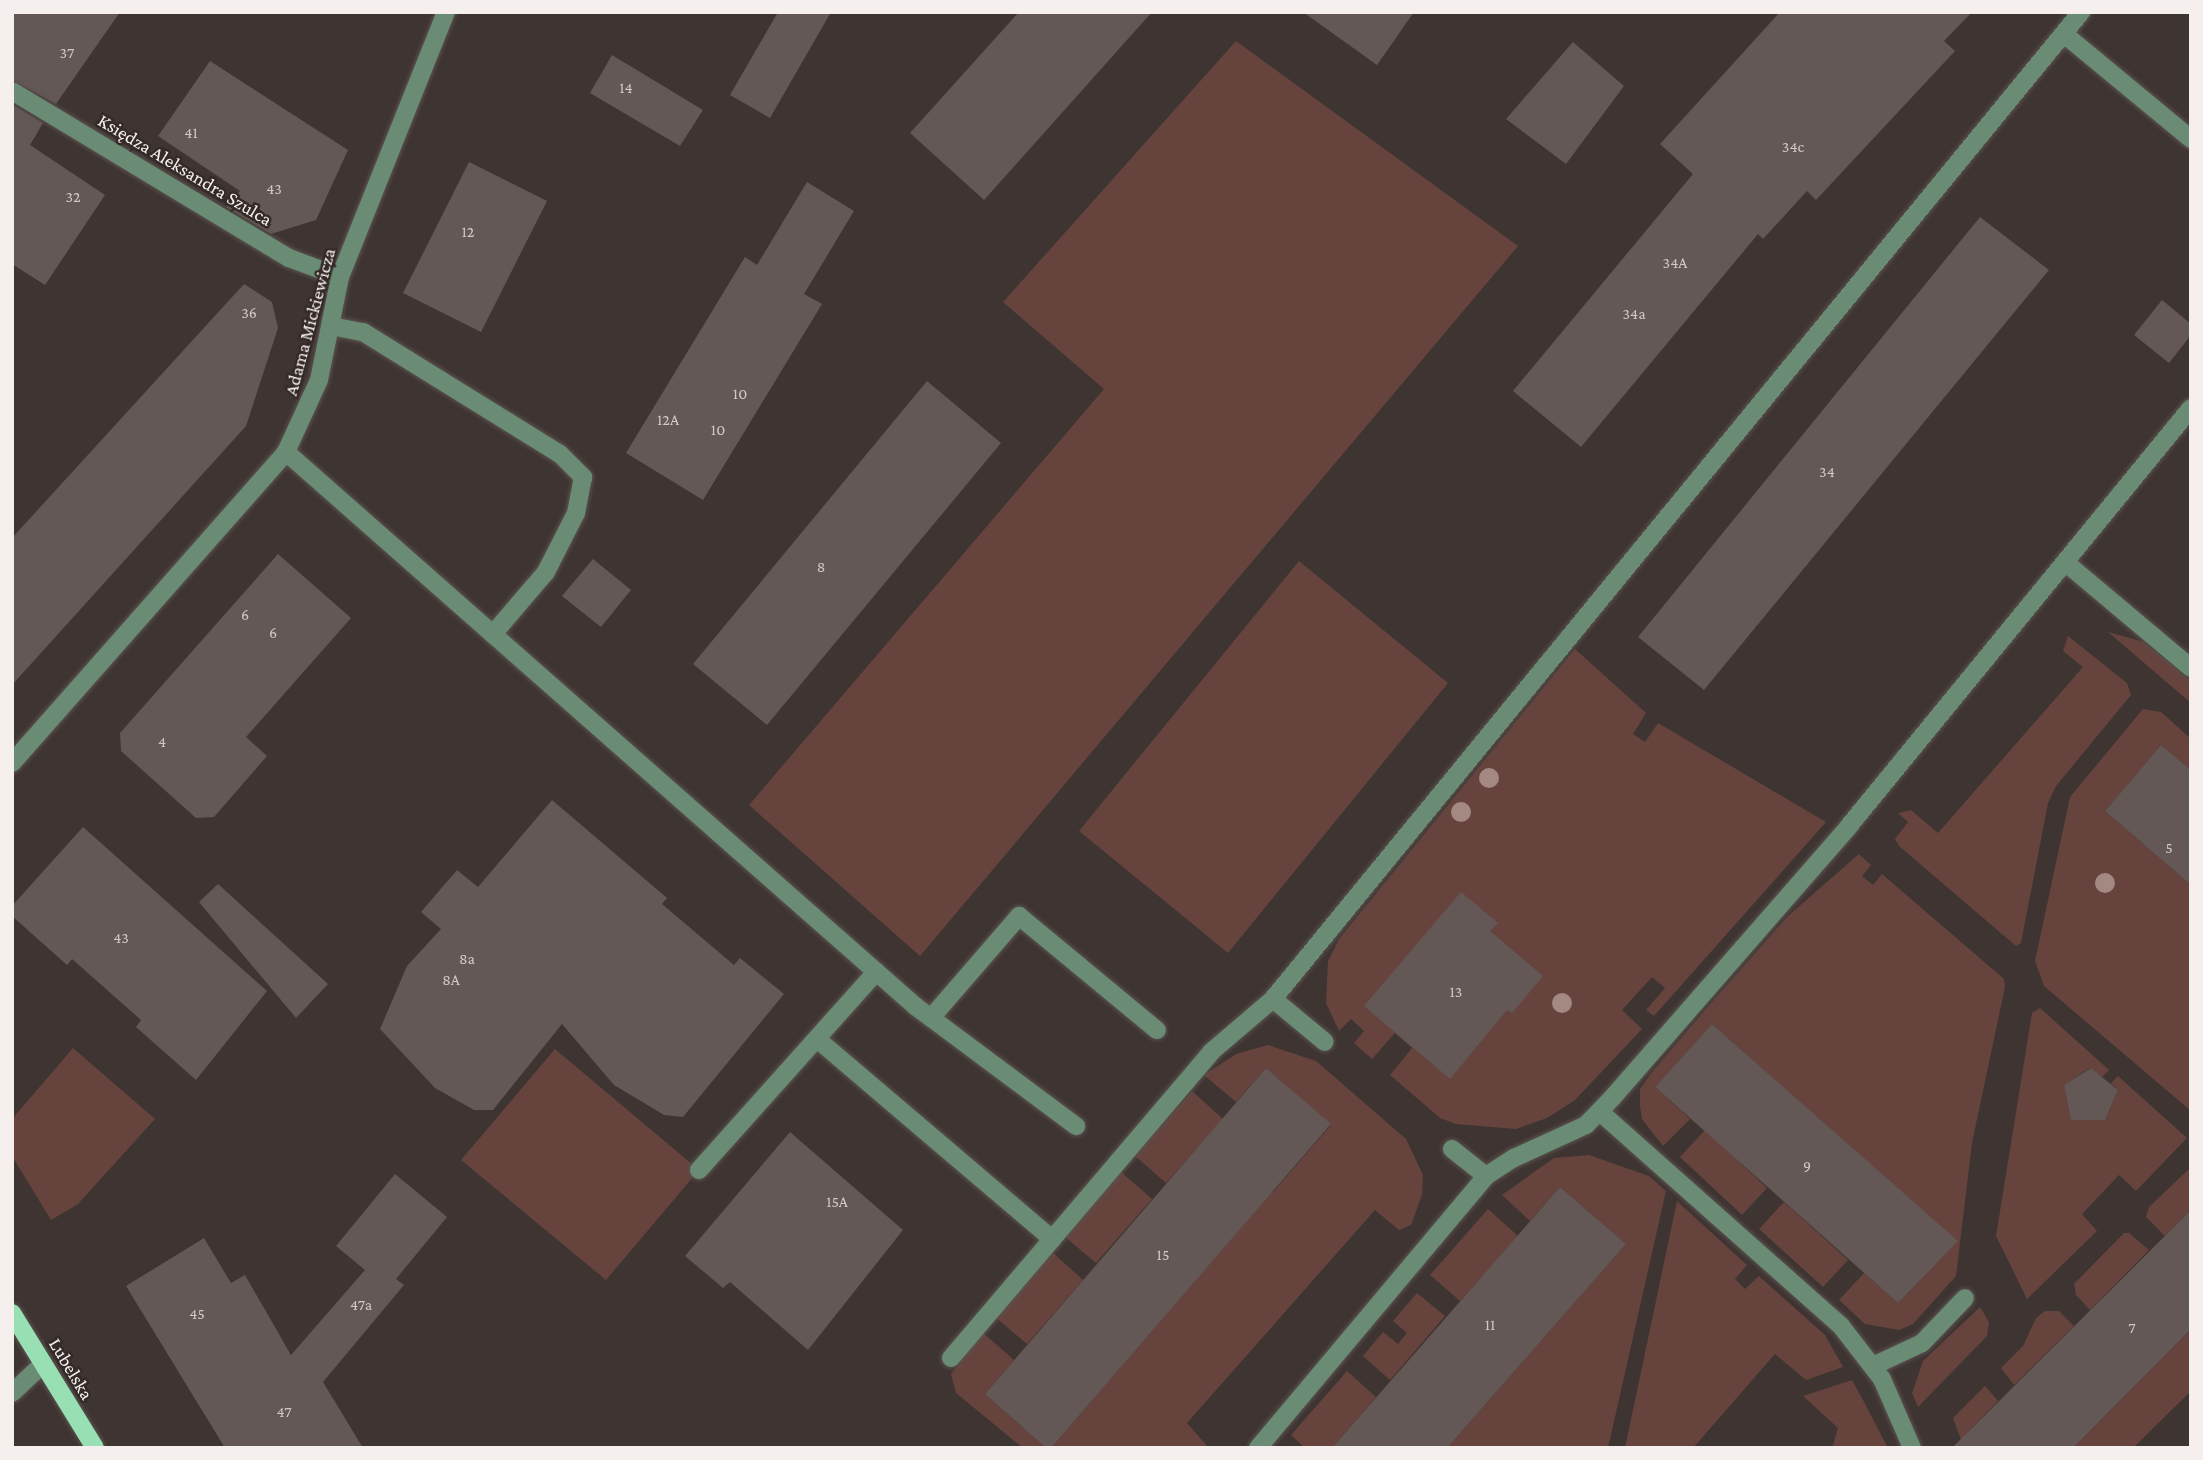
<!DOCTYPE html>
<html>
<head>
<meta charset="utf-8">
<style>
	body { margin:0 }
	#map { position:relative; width:2203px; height:1460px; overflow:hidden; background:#3e3432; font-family:"Crimson Pro",serif }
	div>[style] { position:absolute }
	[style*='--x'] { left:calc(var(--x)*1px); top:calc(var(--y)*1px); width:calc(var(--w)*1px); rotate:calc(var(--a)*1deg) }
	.green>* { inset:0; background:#66443d }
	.building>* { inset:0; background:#635856 }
	.roads { filter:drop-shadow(0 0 2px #5b5250) drop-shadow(0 0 2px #5b5250) }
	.minor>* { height:18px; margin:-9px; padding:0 9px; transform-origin:9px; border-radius:9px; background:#6a8c75 }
	.major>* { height:18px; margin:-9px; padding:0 9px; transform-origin:9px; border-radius:9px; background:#98e0b3 }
	.trees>* { width:20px; height:20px; margin:-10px; border-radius:50%; background:#a48882 }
	span { translate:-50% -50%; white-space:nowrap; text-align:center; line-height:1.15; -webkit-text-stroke:5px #342a28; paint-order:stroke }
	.number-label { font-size:16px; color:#d0c9c8 }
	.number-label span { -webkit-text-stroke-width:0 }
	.street-label { font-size:19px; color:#f5efee }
	.frame { position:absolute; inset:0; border:14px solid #f5efee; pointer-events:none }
</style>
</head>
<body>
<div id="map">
	<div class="green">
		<i style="clip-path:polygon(1236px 41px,1518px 246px,920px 956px,749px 805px,1104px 389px,1003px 302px)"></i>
		<i style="clip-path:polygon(1299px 561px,1448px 683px,1228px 953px,1079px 831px)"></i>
		<i style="clip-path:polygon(2108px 632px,2144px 642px,2191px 681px,2191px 703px)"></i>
		<i style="clip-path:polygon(2068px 636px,2127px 683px,2131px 695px,2056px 786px,2048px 803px,2021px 943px,2016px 946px,1899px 846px,1895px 839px,1908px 822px,1898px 813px,1911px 810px,1938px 833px,2083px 667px,2063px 651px)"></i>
		<i style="clip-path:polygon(1575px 649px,1646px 713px,1633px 734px,1645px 742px,1658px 723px,1826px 822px,1654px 1016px,1646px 1010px,1665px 988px,1652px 977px,1622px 1010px,1642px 1029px,1575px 1100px,1547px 1118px,1516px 1129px,1456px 1124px,1440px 1118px,1390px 1075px,1412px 1048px,1395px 1033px,1372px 1059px,1354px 1043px,1364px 1031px,1351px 1019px,1339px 1031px,1326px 1003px,1328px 961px,1339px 939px)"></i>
		<i style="clip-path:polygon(2143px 709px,2161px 712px,2191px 739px,2191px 770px,2161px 745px,2105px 811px,2191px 885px,2191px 1111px,2044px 986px,2035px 961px,2070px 797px)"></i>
		<i style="clip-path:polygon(1859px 854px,1871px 865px,1862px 876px,1873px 885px,1882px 874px,2004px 979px,2005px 987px,1972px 1143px,1956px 1276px,1913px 1324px,1899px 1330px,1865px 1324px,1839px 1300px,1864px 1273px,1898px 1303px,1957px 1241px,1712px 1024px,1655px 1087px,1690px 1119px,1663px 1146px,1642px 1119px,1640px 1106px,1640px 1089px,1652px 1072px,1712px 1002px,1788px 916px)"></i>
		<i style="clip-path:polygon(2040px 1008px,2109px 1070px,2102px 1077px,2090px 1068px,2064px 1085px,2071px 1120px,2105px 1120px,2118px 1090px,2111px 1083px,2118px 1076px,2187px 1138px,2136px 1191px,2119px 1175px,2082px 1214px,2097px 1231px,2027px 1299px,1996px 1236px,2032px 1013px)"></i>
		<i style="clip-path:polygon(1268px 1045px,1316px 1061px,1406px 1139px,1423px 1175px,1422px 1195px,1411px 1225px,1399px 1230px,1375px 1210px,1187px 1423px,1209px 1448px,1051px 1448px,1247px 1221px,1266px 1188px,1272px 1193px,1331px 1125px,1266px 1068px,1236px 1102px,1204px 1075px,1236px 1054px)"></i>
		<i style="clip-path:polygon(73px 1048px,155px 1119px,78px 1204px,51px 1220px,12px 1156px,12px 1119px)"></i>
		<i style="clip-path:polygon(555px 1049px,699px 1170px,606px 1280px,461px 1160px)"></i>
		<i style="clip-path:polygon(1192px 1091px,1223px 1119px,1166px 1183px,1135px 1156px)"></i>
		<i style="clip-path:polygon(1705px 1130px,1767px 1188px,1742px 1215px,1680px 1157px)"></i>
		<i style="clip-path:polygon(1589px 1155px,1649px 1176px,1666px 1191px,1608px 1448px,1447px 1448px,1626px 1244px,1560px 1187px,1530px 1221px,1502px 1195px,1554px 1158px)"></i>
		<i style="clip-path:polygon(2191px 1167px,2191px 1210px,2165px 1236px,2146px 1217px,2149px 1207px)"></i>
		<i style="clip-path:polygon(1120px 1171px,1152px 1199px,1096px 1263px,1064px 1236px)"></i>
		<i style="clip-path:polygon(1677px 1201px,1747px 1265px,1735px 1279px,1745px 1289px,1759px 1276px,1825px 1335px,1843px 1367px,1806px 1380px,1775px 1354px,1693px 1448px,1625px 1448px)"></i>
		<i style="clip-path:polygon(1784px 1202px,1848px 1260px,1823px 1287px,1759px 1229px)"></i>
		<i style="clip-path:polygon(1488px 1209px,1518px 1236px,1460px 1301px,1430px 1275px)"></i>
		<i style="clip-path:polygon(2124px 1233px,2129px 1233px,2149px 1250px,2090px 1310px,2076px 1295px,2074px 1284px)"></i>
		<i style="clip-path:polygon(1052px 1252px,1083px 1280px,1027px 1344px,995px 1317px)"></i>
		<i style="clip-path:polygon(1417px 1293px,1445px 1316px,1390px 1380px,1363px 1356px,1383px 1332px,1398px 1344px,1407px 1333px,1393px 1321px)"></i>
		<i style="clip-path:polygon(1980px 1307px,1989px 1322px,1987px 1336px,1918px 1407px,1912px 1393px,1923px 1361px)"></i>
		<i style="clip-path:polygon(2045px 1311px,2059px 1311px,2074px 1326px,2014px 1385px,2001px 1368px,2023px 1346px,2036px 1318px)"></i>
		<i style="clip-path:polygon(2191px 1329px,2191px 1391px,2133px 1448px,2073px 1448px)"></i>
		<i style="clip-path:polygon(982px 1332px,1014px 1360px,985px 1394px,1046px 1448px,1023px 1448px,956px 1393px,951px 1374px)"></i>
		<i style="clip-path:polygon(1347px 1371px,1376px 1397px,1332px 1448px,1305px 1448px,1291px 1435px)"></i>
		<i style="clip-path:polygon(1852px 1380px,1863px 1400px,1888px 1448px,1832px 1448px,1838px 1428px,1803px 1396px)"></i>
		<i style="clip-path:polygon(1985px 1386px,1998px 1401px,1967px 1433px,1981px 1448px,1964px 1448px,1953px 1418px)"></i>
	</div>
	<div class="building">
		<i style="clip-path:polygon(12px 12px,120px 12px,56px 104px,12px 80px)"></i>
		<i style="clip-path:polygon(778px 12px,831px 12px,770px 118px,730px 95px)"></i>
		<i style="clip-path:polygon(1019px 12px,1152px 12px,984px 200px,910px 133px)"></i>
		<i style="clip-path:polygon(1303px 12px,1414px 12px,1377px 65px)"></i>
		<i style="clip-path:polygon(1780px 12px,1972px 12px,1944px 41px,1955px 51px,1816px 200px,1807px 191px,1763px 239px,1758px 234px,1581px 447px,1513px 391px,1693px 174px,1660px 144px)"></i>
		<i style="clip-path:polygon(1573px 42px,1624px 86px,1566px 164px,1506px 119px)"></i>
		<i style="clip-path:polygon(612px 55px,703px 110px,680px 146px,590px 93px)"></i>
		<i style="clip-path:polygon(210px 61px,348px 150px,316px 220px,271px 234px,226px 207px,240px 191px,158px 136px)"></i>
		<i style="clip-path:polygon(12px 104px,43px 123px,30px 145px,105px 195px,45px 285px,12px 264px)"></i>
		<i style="clip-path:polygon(469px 162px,547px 201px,481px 332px,403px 293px)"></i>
		<i style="clip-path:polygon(807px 182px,854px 211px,804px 294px,822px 304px,703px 500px,626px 453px,745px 257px,757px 265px)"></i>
		<i style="clip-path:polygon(1980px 217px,2049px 270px,1704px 690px,1638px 637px)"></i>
		<i style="clip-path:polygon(244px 284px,272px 302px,278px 328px,246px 426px,12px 685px,12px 538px)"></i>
		<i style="clip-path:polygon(2162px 300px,2191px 324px,2191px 335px,2169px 363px,2134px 335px)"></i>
		<i style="clip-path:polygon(927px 381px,1001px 443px,767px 725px,693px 664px)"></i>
		<i style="clip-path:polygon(278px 554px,351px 618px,246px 737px,267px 756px,214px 817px,196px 818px,121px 751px,120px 733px)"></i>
		<i style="clip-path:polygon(593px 559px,631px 590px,601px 627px,562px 596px)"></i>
		<i style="clip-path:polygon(2161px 745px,2191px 770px,2191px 885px,2105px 811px)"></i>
		<i style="clip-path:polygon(552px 800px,667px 898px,662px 904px,734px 965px,740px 958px,784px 994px,683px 1117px,664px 1115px,614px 1085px,562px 1024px,493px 1110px,474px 1110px,435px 1088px,380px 1029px,407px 966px,441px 929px,421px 912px,457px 870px,478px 887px)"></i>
		<i style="clip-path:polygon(83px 827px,267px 991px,196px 1080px,136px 1027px,141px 1020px,72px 959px,67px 965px,12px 916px,12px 906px)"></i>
		<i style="clip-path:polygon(218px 884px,328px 984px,296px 1018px,199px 902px)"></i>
		<i style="clip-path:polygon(1461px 892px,1498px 923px,1490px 931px,1543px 976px,1512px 1013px,1507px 1010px,1450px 1079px,1364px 1006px)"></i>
		<i style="clip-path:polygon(1712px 1024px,1958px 1241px,1898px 1303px,1655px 1087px)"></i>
		<i style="clip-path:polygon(1266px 1068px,1331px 1124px,1051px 1448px,1046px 1448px,985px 1394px)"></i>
		<i style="clip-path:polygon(2091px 1068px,2118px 1090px,2105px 1120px,2071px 1120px,2064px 1085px)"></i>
		<i style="clip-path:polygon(790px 1132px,903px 1230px,808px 1350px,730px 1282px,723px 1288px,685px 1256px)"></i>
		<i style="clip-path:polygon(395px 1174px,447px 1217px,396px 1279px,404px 1285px,323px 1382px,363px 1448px,225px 1448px,126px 1286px,204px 1238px,231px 1283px,245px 1275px,291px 1355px,365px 1270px,336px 1246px)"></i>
		<i style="clip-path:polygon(1560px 1187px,1626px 1244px,1447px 1448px,1332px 1448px)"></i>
		<i style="clip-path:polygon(2191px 1210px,2191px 1329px,2073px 1448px,1952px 1448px)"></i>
	</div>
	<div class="roads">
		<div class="minor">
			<i style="--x:2064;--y:34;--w:165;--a:39.6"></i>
			<i style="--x:12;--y:91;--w:323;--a:31.1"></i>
			<i style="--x:289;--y:258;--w:54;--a:20.4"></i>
			<i style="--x:331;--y:326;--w:33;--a:11"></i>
			<i style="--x:363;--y:332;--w:232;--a:31.8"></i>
			<i style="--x:560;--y:454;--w:33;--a:45"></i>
			<i style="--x:583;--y:477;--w:37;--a:101"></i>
			<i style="--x:576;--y:513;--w:66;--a:117"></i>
			<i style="--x:546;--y:572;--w:82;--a:130.5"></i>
			<i style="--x:286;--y:452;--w:838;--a:41.37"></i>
			<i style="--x:915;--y:1006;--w:201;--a:36.7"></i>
			<i style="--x:2066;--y:563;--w:163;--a:40"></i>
			<i style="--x:12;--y:763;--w:414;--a:-48.6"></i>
			<i style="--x:286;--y:452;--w:79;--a:-65.4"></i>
			<i style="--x:319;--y:380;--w:105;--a:-78.5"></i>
			<i style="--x:340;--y:277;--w:285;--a:-68.2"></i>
			<i style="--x:1273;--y:999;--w:67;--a:39.6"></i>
			<i style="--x:931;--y:1018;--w:135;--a:-49.2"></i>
			<i style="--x:1019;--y:916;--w:179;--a:39.6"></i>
			<i style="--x:817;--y:1039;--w:309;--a:40.4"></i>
			<i style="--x:1600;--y:1112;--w:322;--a:41.6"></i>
			<i style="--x:1841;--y:1326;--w:67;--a:52.3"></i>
			<i style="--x:1882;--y:1379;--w:75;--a:66.5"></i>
			<i style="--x:1452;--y:1149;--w:43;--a:38.5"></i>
			<i style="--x:699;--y:1170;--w:266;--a:-48.2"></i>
			<i style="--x:951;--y:1358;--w:402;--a:-49.6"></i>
			<i style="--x:1211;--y:1052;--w:82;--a:-40.5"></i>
			<i style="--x:1273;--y:999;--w:1276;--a:-50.69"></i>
			<i style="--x:1873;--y:1366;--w:54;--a:-25.1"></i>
			<i style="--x:1922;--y:1343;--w:62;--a:-46.3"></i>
			<i style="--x:12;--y:1393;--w:42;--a:-43.1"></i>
			<i style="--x:1258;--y:1448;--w:355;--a:-50"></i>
			<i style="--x:1486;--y:1176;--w:33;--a:-33"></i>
			<i style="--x:1514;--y:1158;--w:79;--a:-24.6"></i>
			<i style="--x:1586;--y:1125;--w:39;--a:-46"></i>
			<i style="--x:1613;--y:1097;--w:359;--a:-48.9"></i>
			<i style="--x:1849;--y:826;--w:540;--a:-50.71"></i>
		</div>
		<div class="major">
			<i style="--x:12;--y:1313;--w:158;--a:58.4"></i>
		</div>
	</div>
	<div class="trees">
		<i style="left:1489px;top:778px"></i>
		<i style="left:1461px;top:812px"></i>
		<i style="left:2105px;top:883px"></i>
		<i style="left:1562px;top:1003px"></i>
	</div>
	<div class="number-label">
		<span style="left:67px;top:53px">37</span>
		<span style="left:626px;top:88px">14</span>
		<span style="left:191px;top:133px">41</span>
		<span style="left:1793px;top:147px">34c</span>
		<span style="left:274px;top:189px">43</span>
		<span style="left:73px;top:197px">32</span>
		<span style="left:468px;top:232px">12</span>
		<span style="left:1675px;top:263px">34A</span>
		<span style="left:249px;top:313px">36</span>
		<span style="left:1634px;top:314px">34a</span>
		<span style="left:740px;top:394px">10</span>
		<span style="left:668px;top:420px">12A</span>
		<span style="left:718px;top:430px">10</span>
		<span style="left:1827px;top:472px">34</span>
		<span style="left:821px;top:567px">8</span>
		<span style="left:245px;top:615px">6</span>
		<span style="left:273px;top:633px">6</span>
		<span style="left:162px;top:742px">4</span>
		<span style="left:2169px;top:848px">5</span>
		<span style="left:121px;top:938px">43</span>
		<span style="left:467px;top:959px">8a</span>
		<span style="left:451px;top:980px">8A</span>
		<span style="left:1456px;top:992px">13</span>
		<span style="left:1807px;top:1166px">9</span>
		<span style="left:837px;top:1202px">15A</span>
		<span style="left:1163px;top:1255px">15</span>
		<span style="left:361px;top:1305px">47a</span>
		<span style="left:197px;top:1314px">45</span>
		<span style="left:1490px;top:1325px">11</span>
		<span style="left:2132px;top:1328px">7</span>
		<span style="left:284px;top:1412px">47</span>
	</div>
	<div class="street-label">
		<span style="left:185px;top:170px;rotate:31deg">Księdza Aleksandra Szulca</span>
		<span style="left:310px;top:322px;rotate:-75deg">Adama Mickiewicza</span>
		<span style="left:71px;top:1369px;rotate:59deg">Lubelska</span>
	</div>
	<div class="frame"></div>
</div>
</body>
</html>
